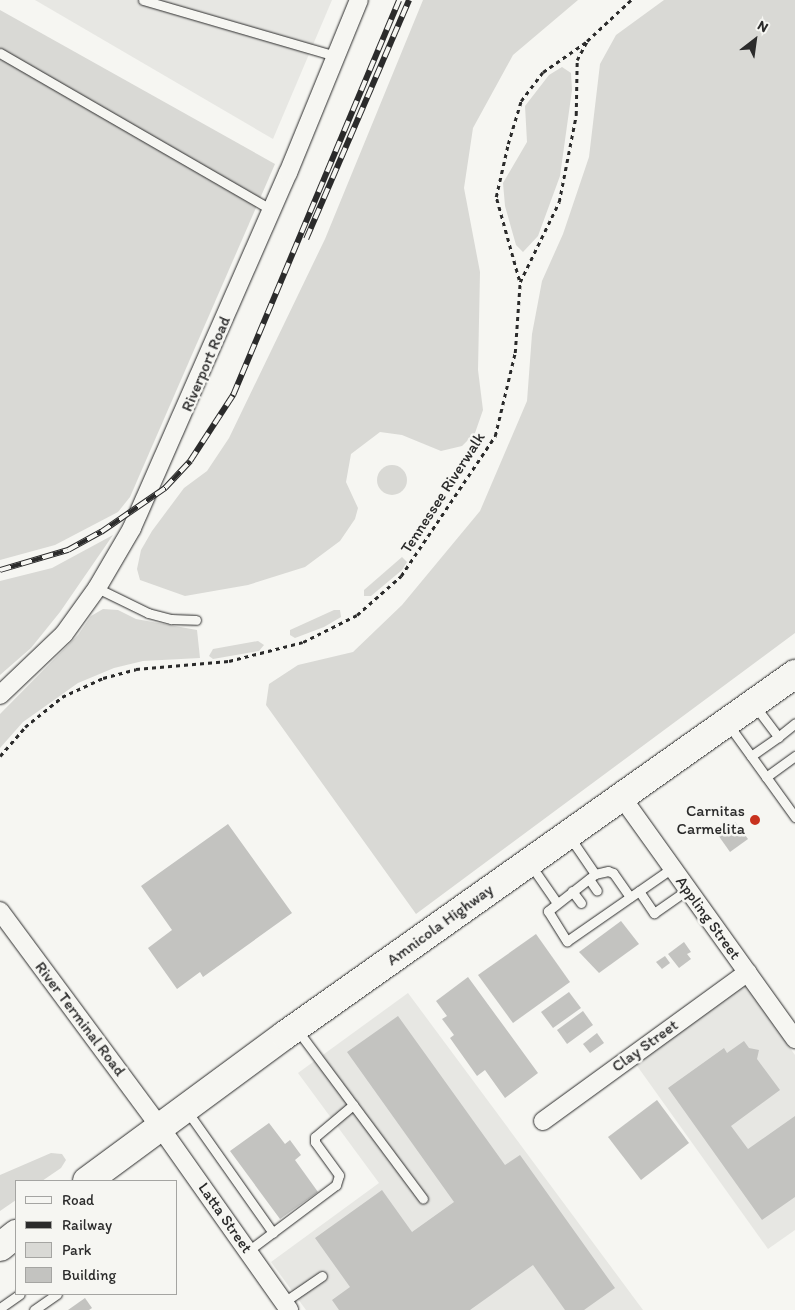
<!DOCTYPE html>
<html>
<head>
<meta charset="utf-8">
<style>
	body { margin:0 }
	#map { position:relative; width:795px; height:1310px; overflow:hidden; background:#f6f6f2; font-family:Itim,sans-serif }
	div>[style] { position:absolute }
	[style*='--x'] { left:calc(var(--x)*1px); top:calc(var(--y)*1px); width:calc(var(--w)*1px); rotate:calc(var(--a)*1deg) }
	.built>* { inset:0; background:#e7e7e3 }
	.green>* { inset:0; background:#d9d9d5 }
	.round { border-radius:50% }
	.building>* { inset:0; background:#c3c3c0 }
	.path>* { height:2.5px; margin-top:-1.25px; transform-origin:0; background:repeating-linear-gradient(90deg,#2b2b2b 0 4px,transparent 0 8px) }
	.roads { filter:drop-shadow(0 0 1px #2b2b2b) drop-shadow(0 0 1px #2b2b2b) }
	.service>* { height:9px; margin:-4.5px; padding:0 4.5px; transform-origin:4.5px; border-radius:4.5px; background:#f6f6f2 }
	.minor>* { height:18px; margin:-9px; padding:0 9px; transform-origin:9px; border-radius:9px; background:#f6f6f2 }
	.primary>* { height:28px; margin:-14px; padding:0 14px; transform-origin:14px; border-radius:14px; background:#f6f6f2 }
	.rail>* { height:5.5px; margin-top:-2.75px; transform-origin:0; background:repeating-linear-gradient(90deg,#f6f6f2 0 11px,#2b2b2b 0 22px); box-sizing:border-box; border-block:1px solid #2b2b2b }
	.dots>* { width:14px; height:14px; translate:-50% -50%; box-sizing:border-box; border:2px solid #f6f6f2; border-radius:50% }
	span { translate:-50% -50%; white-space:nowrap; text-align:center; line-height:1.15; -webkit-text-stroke:5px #f6f6f2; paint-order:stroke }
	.street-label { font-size:16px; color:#2b2b2b }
	.poi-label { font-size:16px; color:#2b2b2b }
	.right { translate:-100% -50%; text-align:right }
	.legend { position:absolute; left:15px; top:1180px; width:162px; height:115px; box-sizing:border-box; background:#f6f6f2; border:1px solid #a5a5a2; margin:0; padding:6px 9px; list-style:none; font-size:15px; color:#2b2b2b }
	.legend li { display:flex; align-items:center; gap:10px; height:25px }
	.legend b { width:25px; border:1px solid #a5a5a2 }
	.north { position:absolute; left:730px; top:15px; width:50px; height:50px; -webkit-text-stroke:4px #f6f6f2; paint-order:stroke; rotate:30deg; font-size:14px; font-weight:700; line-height:20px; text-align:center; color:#2b2b2b }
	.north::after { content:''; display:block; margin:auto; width:18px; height:22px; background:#2b2b2b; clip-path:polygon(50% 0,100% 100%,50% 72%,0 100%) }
</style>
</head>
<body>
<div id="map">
	<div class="built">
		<i style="clip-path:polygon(35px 0,332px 0,273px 139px)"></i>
		<i style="clip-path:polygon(745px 985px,795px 1055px,795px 1230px,768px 1249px,635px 1063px)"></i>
		<i style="clip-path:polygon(408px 993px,643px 1310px,306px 1310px,271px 1262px,379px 1183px,298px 1073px)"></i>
	</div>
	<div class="green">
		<i style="clip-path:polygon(423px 0,578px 0,513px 55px,473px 128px,464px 188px,480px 272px,478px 370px,483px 410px,475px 433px,462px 446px,441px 451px,402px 435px,380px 432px,351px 454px,346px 482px,358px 508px,355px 519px,340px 541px,305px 567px,248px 585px,185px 596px,140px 580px,137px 569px,141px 550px,152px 531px,184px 488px,207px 471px,229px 438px,325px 239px)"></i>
		<i style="clip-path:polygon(664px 0,795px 0,795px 633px,416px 914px,266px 705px,269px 684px,298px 665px,353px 652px,402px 605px,480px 511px,527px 401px,532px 334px,542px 281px,563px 234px,589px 157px,600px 64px,616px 35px)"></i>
		<i style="clip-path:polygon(0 10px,275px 164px,130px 497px,118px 512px,55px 545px,0 560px)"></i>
		<i style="clip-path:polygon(562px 67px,571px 73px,572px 90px,560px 176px,538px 236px,523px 252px,516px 245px,505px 206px,503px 183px,527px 142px,525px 106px,549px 75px)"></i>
		<i class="round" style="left:377px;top:465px;width:30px;height:30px"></i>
		<i style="clip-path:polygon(113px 535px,60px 612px,31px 648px,0 675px,0 581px,52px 568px)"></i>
		<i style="clip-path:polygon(402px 557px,407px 562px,402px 570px,371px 596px,364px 596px,364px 590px)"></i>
		<i style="clip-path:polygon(103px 609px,118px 610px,136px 619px,197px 630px,200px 658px,143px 661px,114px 668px,78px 683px,23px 722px,0 748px,0 714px,78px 635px,91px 616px)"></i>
		<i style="clip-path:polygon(334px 610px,340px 610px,341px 617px,324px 627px,295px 638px,290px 635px,290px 630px)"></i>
		<i style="clip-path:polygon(258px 641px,264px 645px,259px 651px,213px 659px,209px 656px,213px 649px)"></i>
		<i style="clip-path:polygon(51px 1153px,62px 1154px,66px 1160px,61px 1168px,42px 1181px,16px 1181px,16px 1200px,0 1211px,0 1175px)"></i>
	</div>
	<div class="building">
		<i style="clip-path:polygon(735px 822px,748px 839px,730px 852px,718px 835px)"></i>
		<i style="clip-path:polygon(228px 824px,292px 913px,203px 977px,200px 972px,177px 989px,148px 948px,172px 930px,141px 886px)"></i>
		<i style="clip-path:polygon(621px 921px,639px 944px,599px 973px,579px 952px)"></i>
		<i style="clip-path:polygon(536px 934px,570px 982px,513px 1023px,478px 975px)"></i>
		<i style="clip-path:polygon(684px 942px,691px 952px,687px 954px,691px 959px,679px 968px,668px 954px)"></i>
		<i style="clip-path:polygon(665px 956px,670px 963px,662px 969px,656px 962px)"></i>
		<i style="clip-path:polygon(468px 977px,538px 1073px,505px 1098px,485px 1070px,477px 1076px,450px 1038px,454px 1035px,442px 1019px,447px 1016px,436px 1001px)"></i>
		<i style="clip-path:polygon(569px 992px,581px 1008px,553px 1028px,541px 1012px)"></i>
		<i style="clip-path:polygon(583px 1011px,593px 1025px,567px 1044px,557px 1030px)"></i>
		<i style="clip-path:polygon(398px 1016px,505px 1165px,520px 1155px,615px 1288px,584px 1310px,565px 1310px,533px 1265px,470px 1310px,339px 1310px,332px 1300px,350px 1287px,315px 1238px,382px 1190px,412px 1232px,454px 1202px,347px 1052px)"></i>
		<i style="clip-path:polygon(597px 1033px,604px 1043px,590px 1053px,583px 1044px)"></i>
		<i style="clip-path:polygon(744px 1041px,749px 1048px,759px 1050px,757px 1059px,780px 1090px,731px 1126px,748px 1149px,795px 1116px,795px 1197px,762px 1220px,668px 1088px,724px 1048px,727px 1053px)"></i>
		<i style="clip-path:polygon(657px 1100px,689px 1143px,641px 1180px,608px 1137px)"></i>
		<i style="clip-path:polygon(269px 1123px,285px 1144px,290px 1140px,301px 1155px,295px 1160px,318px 1192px,280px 1219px,230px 1151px)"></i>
		<i style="clip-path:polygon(85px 1298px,92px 1308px,89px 1310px,68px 1310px)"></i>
	</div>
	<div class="path">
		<i style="--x:519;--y:280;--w:86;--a:-105.5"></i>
		<i style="--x:496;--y:197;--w:54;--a:-77.2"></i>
		<i style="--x:508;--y:144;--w:45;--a:-73.2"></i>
		<i style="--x:521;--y:101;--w:36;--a:-53"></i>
		<i style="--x:543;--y:72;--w:52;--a:-34.9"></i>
		<i style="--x:0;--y:756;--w:38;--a:-49"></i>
		<i style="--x:25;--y:727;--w:48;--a:-39"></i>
		<i style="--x:62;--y:697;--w:45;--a:-24.9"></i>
		<i style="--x:103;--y:678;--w:34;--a:-15"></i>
		<i style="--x:136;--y:669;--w:93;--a:-4.9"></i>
		<i style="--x:229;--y:661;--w:76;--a:-14.4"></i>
		<i style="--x:303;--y:642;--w:60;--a:-26.6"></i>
		<i style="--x:357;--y:615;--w:59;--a:-41.6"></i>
		<i style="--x:401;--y:576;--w:169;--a:-56.1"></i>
		<i style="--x:495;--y:436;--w:85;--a:-76.5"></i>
		<i style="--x:515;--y:353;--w:71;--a:-86"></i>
		<i style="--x:520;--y:282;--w:89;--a:-64"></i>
		<i style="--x:559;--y:202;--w:89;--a:-78.9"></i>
		<i style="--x:576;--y:115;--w:55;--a:-89"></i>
		<i style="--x:577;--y:60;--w:21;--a:-62"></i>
		<i style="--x:587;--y:41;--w:60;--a:-43"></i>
	</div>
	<div class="roads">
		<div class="service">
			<i style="--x:143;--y:0;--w:201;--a:16.2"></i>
			<i style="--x:0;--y:53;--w:314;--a:30"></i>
			<i style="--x:97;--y:588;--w:57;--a:26.1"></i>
			<i style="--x:148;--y:613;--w:24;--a:15"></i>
			<i style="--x:171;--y:619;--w:25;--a:2"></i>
			<i style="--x:755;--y:706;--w:39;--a:53"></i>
			<i style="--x:778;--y:737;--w:22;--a:-39"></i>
			<i style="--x:728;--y:724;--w:115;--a:54.2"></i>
			<i style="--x:751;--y:756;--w:33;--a:-35"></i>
			<i style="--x:766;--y:777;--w:36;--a:-36"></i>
			<i style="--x:569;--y:836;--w:46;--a:55.6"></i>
			<i style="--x:530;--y:864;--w:47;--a:55.3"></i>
			<i style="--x:589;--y:879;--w:14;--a:56"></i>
			<i style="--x:572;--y:891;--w:15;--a:53"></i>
			<i style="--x:639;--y:891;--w:27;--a:56"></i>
			<i style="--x:654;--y:913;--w:40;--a:-34.9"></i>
			<i style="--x:630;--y:897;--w:29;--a:-125"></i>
			<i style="--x:613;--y:873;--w:5;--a:-158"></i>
			<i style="--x:608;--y:871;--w:13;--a:167"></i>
			<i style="--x:595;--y:874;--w:60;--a:141.8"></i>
			<i style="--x:548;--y:911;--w:36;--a:58"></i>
			<i style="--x:567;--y:941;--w:128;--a:-34.8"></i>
			<i style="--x:298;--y:1031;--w:209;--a:53.3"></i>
			<i style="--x:187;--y:1111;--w:149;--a:54.8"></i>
			<i style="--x:248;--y:1251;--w:110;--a:-36.9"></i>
			<i style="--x:336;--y:1185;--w:10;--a:-73"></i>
			<i style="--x:339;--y:1175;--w:41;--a:-126"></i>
			<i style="--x:315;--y:1142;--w:5;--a:-90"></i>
			<i style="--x:315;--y:1137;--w:50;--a:-40.1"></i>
			<i style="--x:284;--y:1302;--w:46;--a:-34.4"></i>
			<i style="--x:0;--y:1308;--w:24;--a:-35"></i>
			<i style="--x:34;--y:1310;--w:28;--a:-35"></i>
		</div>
		<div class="minor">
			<i style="--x:0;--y:695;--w:88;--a:-43.6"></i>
			<i style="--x:64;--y:634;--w:57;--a:-54.3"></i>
			<i style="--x:97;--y:588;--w:69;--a:-59.7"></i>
			<i style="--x:132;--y:528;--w:388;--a:-66.3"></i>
			<i style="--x:288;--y:173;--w:187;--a:-67.7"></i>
			<i style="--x:621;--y:796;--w:299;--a:54.4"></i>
			<i style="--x:0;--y:911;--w:269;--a:53.5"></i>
			<i style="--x:160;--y:1127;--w:224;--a:54.8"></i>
			<i style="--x:543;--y:1121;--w:253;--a:-36"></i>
		</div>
		<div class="primary">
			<i style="--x:87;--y:1181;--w:246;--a:-36.4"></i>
			<i style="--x:285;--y:1035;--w:625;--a:-35.29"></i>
			<i style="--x:0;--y:1247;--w:21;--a:-39"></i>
		</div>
	</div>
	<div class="rail">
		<i style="--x:306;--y:239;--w:260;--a:-66.7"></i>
		<i style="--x:0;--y:570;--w:71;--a:-16.4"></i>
		<i style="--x:68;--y:550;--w:38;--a:-29"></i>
		<i style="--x:101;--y:532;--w:78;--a:-34.5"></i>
		<i style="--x:165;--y:488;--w:37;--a:-47"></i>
		<i style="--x:190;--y:461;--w:79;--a:-56.9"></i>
		<i style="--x:233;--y:395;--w:428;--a:-67.2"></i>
	</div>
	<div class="dots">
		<i style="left:755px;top:820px;background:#c8321e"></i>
	</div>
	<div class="street-label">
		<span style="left:206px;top:364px;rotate:-67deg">Riverport Road</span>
		<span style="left:443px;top:493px;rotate:-57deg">Tennessee Riverwalk</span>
		<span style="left:708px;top:918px;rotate:54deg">Appling Street</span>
		<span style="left:440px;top:925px;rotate:-36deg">Amnicola Highway</span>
		<span style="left:80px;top:1019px;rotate:53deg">River Terminal Road</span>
		<span style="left:645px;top:1046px;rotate:-36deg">Clay Street</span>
		<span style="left:225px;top:1218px;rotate:55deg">Latta Street</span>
	</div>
	<div class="poi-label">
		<span class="right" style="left:745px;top:820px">Carnitas<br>Carmelita</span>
	</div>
	<ul class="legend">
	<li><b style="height:6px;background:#f6f6f2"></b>Road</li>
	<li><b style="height:6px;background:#2b2b2b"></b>Railway</li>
	<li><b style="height:14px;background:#d9d9d5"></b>Park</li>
	<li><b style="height:14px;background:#c3c3c0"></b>Building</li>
	</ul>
	<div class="north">N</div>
</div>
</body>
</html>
